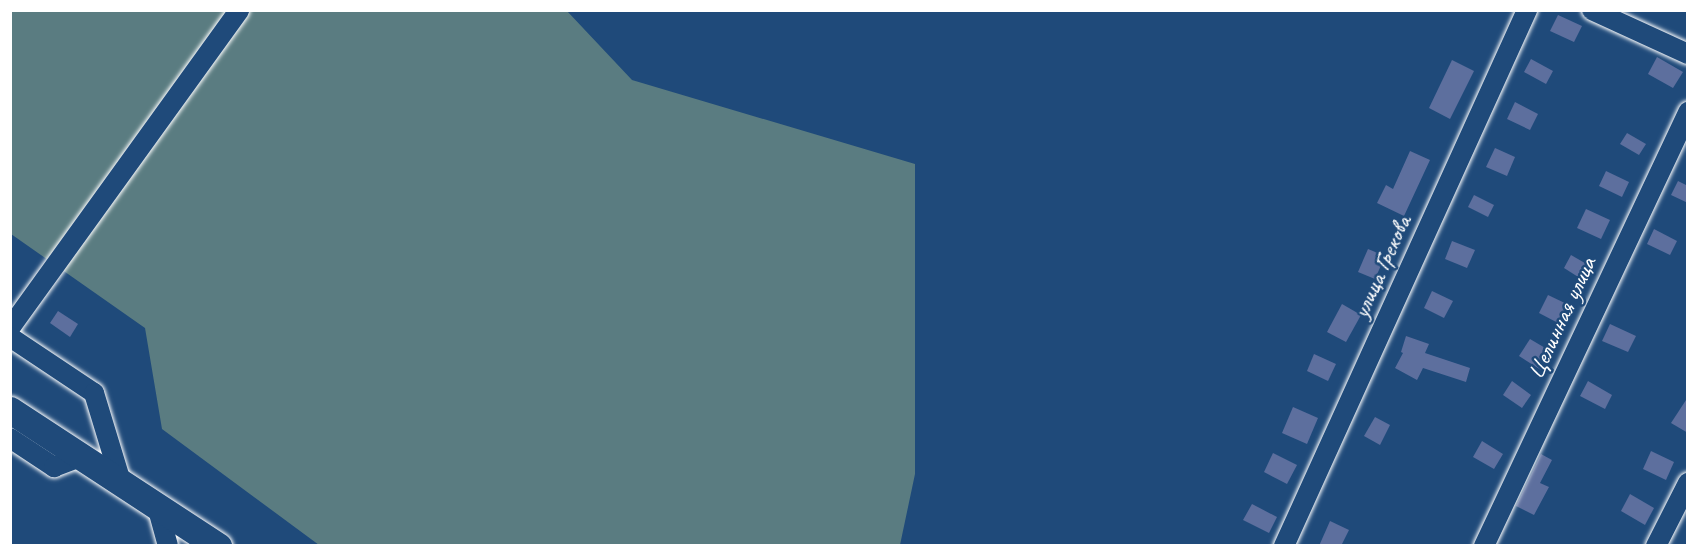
<!DOCTYPE html>
<html>
<head>
<meta charset="utf-8">
<style>
	body { margin:0 }
	#map { position:relative; width:1698px; height:556px; overflow:hidden; background:#1f4a7a; font-family:Caveat,sans-serif }
	div>[style] { position:absolute }
	[style*='--x'] { left:calc(var(--x)*1px); top:calc(var(--y)*1px); width:calc(var(--w)*1px); rotate:calc(var(--a)*1deg) }
	.green>* { inset:0; background:#5a7c81 }
	.building>* { inset:0; background:#5d6f9e }
	.roads { filter:drop-shadow(0 0 2px #fff) drop-shadow(0 0 2px #fff) }
	.street>* { height:20px; margin:-10px; padding:0 10px; transform-origin:10px; border-radius:10px; background:#1f4a7a }
	.secondary>* { height:27px; margin:-13.5px; padding:0 13.5px; transform-origin:13.5px; border-radius:13.5px; background:#1f4a7a }
	span { translate:-50% -50%; white-space:nowrap; text-align:center; line-height:1.15; -webkit-text-stroke:5px #1f4a7a; paint-order:stroke }
	.street-label { font-size:24px; color:#fff }
	.frame { position:absolute; inset:0; border:12px solid #fff; pointer-events:none }
</style>
</head>
<body>
<div id="map">
	<div class="green">
		<i style="clip-path:polygon(11px 11px,567px 11px,632px 80px,915px 164px,915px 474px,900px 545px,319px 545px,162px 429px,145px 328px,11px 234px)"></i>
	</div>
	<div class="building">
		<i style="clip-path:polygon(1558px 15px,1582px 26px,1574px 42px,1550px 31px)"></i>
		<i style="clip-path:polygon(1657px 57px,1683px 72px,1673px 88px,1648px 74px)"></i>
		<i style="clip-path:polygon(1531px 59px,1553px 71px,1546px 84px,1524px 72px)"></i>
		<i style="clip-path:polygon(1452px 60px,1474px 71px,1450px 119px,1429px 108px)"></i>
		<i style="clip-path:polygon(1515px 102px,1538px 114px,1530px 130px,1507px 119px)"></i>
		<i style="clip-path:polygon(1627px 133px,1646px 144px,1639px 155px,1620px 144px)"></i>
		<i style="clip-path:polygon(1495px 148px,1515px 157px,1507px 176px,1486px 167px)"></i>
		<i style="clip-path:polygon(1410px 151px,1430px 160px,1404px 216px,1377px 203px,1386px 185px,1393px 189px)"></i>
		<i style="clip-path:polygon(1606px 171px,1629px 182px,1622px 197px,1599px 186px)"></i>
		<i style="clip-path:polygon(1678px 181px,1688px 186px,1688px 203px,1671px 195px)"></i>
		<i style="clip-path:polygon(1474px 195px,1494px 205px,1488px 217px,1468px 207px)"></i>
		<i style="clip-path:polygon(1586px 209px,1610px 220px,1601px 239px,1577px 228px)"></i>
		<i style="clip-path:polygon(1654px 229px,1677px 241px,1670px 255px,1647px 244px)"></i>
		<i style="clip-path:polygon(1452px 241px,1475px 250px,1467px 268px,1445px 259px)"></i>
		<i style="clip-path:polygon(1368px 249px,1385px 256px,1375px 279px,1358px 272px)"></i>
		<i style="clip-path:polygon(1571px 255px,1590px 266px,1583px 280px,1564px 268px)"></i>
		<i style="clip-path:polygon(1432px 291px,1453px 301px,1444px 318px,1424px 308px)"></i>
		<i style="clip-path:polygon(1548px 295px,1569px 305px,1560px 324px,1539px 313px)"></i>
		<i style="clip-path:polygon(1342px 304px,1361px 315px,1346px 342px,1327px 332px)"></i>
		<i style="clip-path:polygon(58px 311px,78px 324px,70px 337px,50px 323px)"></i>
		<i style="clip-path:polygon(1610px 324px,1636px 336px,1628px 352px,1602px 341px)"></i>
		<i style="clip-path:polygon(1406px 336px,1429px 344px,1425px 353px,1470px 368px,1466px 382px,1423px 368px,1417px 380px,1395px 368px,1403px 353px,1401px 352px)"></i>
		<i style="clip-path:polygon(1530px 339px,1552px 352px,1541px 370px,1519px 356px)"></i>
		<i style="clip-path:polygon(1314px 354px,1336px 364px,1328px 381px,1307px 371px)"></i>
		<i style="clip-path:polygon(1512px 381px,1531px 395px,1522px 408px,1503px 395px)"></i>
		<i style="clip-path:polygon(1588px 381px,1612px 395px,1605px 409px,1580px 396px)"></i>
		<i style="clip-path:polygon(1688px 397px,1688px 433px,1671px 423px)"></i>
		<i style="clip-path:polygon(1293px 407px,1318px 418px,1307px 444px,1282px 433px)"></i>
		<i style="clip-path:polygon(1375px 417px,1390px 425px,1380px 445px,1364px 436px)"></i>
		<i style="clip-path:polygon(1482px 441px,1503px 454px,1494px 469px,1473px 457px)"></i>
		<i style="clip-path:polygon(1651px 451px,1674px 462px,1666px 480px,1643px 469px)"></i>
		<i style="clip-path:polygon(1273px 453px,1297px 465px,1287px 484px,1264px 472px)"></i>
		<i style="clip-path:polygon(1541px 454px,1552px 460px,1540px 483px,1549px 487px,1534px 515px,1516px 506px)"></i>
		<i style="clip-path:polygon(1630px 494px,1654px 508px,1645px 525px,1621px 511px)"></i>
		<i style="clip-path:polygon(1252px 504px,1277px 517px,1269px 533px,1243px 520px)"></i>
		<i style="clip-path:polygon(1330px 521px,1349px 530px,1341px 546px,1319px 546px)"></i>
	</div>
	<div class="roads">
		<div class="street">
			<i style="--x:1592;--y:10;--w:106;--a:24.6"></i>
			<i style="--x:10;--y:328;--w:392;--a:-54.2"></i>
			<i style="--x:10;--y:337;--w:101;--a:33.7"></i>
			<i style="--x:94;--y:393;--w:93;--a:73.1"></i>
			<i style="--x:10;--y:438;--w:53;--a:33.4"></i>
			<i style="--x:54;--y:467;--w:31;--a:-21"></i>
			<i style="--x:157;--y:506;--w:41;--a:74.6"></i>
			<i style="--x:1284;--y:546;--w:589;--a:-65.61"></i>
			<i style="--x:1484;--y:546;--w:480;--a:-64.8"></i>
			<i style="--x:1656;--y:546;--w:71;--a:-63.1"></i>
		</div>
		<div class="secondary">
			<i style="--x:10;--y:410;--w:249;--a:33.2"></i>
		</div>
	</div>
	<div class="street-label">
		<span style="left:1382px;top:267px;rotate:-66deg">улица Грекова</span>
		<span style="left:1562px;top:318px;rotate:-65deg">Целинная улица</span>
	</div>
	<div class="frame"></div>
</div>
</body>
</html>
